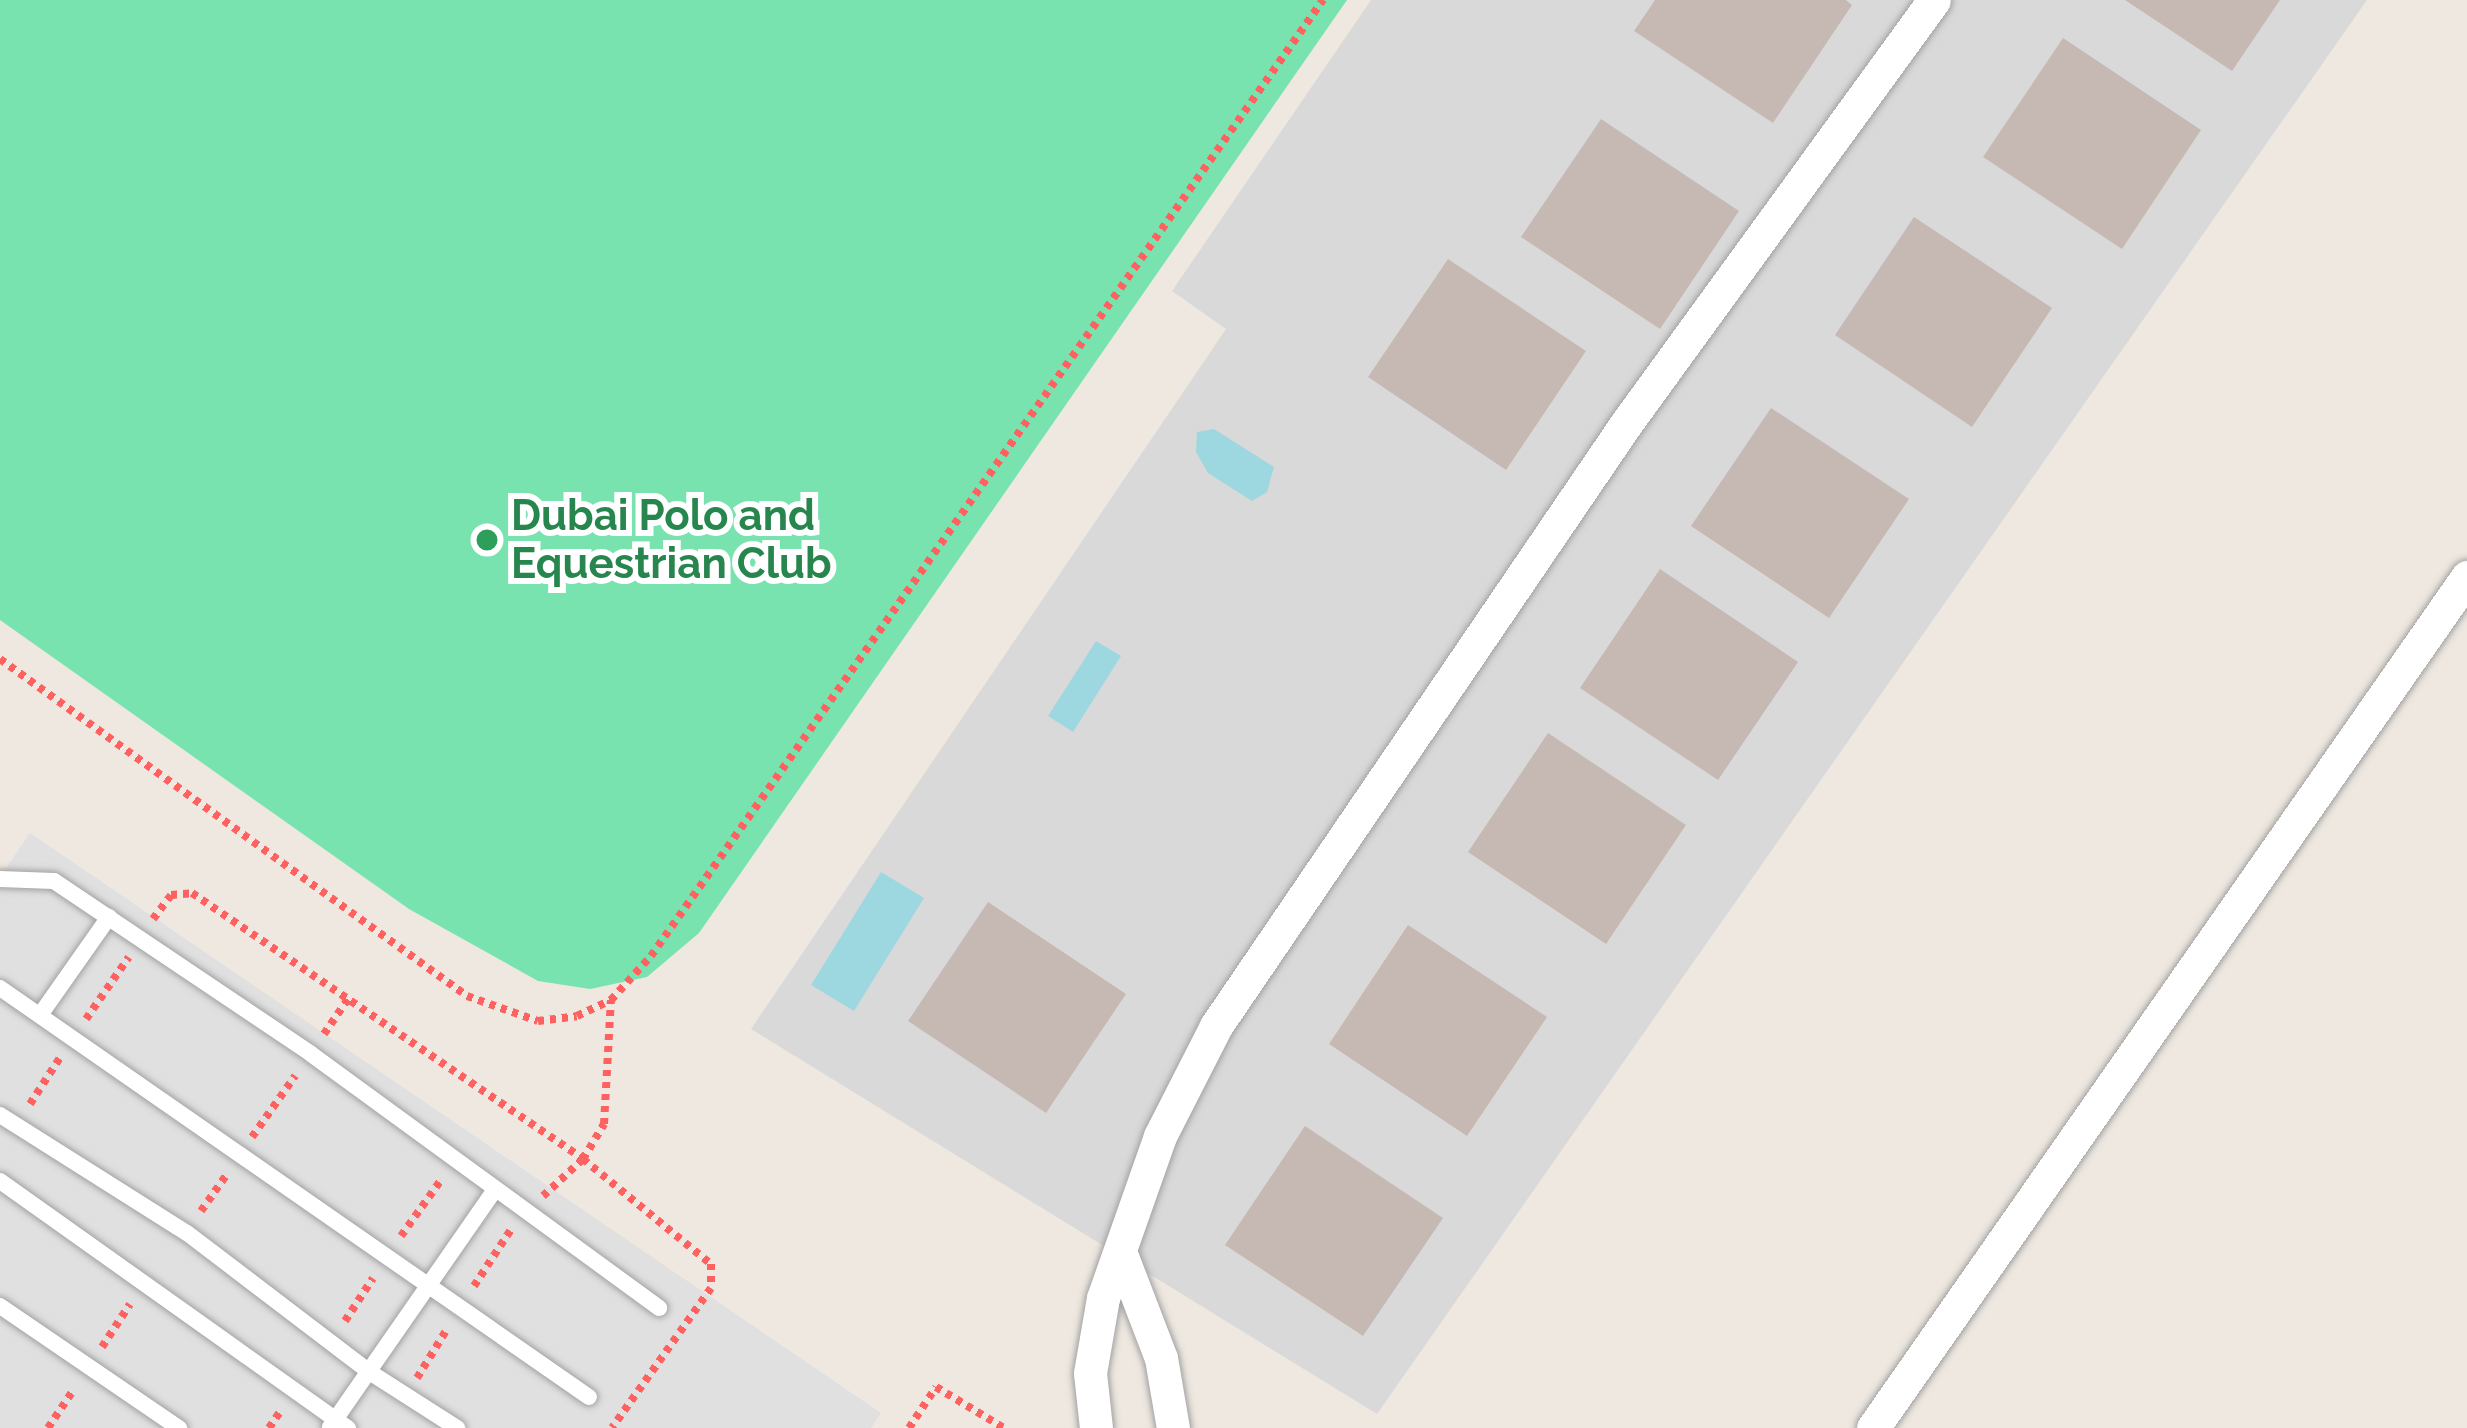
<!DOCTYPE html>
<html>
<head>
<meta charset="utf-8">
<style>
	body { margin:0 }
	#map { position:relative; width:2467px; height:1428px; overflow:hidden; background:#eee8e0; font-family:Raleway,sans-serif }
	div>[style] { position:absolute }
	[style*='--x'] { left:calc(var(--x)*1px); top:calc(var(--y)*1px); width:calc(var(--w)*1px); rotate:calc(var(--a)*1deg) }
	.residential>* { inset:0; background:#dad9d9 }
	.pitch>* { inset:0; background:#78e3af }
	.parking>* { inset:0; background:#e0e0e0 }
	.water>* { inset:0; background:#9dd7df }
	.building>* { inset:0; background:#c6b9b4 }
	.path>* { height:8px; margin-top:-4px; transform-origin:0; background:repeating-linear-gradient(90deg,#ff6161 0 6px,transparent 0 12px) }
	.roads { filter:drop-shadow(0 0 3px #a3a3a3) drop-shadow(0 0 3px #a3a3a3) }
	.lane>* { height:16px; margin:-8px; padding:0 8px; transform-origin:8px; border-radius:8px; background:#fff }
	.street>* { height:33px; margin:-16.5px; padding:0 16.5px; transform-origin:16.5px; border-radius:16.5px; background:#fff }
	.dots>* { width:33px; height:33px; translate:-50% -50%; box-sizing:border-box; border:6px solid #fff; border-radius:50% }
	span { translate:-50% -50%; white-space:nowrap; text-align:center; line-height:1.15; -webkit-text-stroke:12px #fff; paint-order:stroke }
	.leisure-label { font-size:42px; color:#27864d; font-weight:700 }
	.left { translate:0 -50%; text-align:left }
</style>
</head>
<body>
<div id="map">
	<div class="residential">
		<i style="clip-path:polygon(1371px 0,2367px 0,1377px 1414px,751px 1029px,1226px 329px,1172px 291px)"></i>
	</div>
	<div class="pitch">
		<i style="clip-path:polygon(0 0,1347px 0,699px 933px,647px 977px,590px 989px,538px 981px,409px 909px,0 620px)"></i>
	</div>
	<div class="parking">
		<i style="clip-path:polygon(30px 833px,881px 1413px,871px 1428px,0 1428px,0 877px)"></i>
	</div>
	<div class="water">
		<i style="clip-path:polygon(1214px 429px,1274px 467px,1267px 492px,1252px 501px,1208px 473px,1196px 452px,1197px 432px)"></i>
		<i style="clip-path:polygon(1096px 641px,1121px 656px,1073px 732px,1048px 716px)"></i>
		<i style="clip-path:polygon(881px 872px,924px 898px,854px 1011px,811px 985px)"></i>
	</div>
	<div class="building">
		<i style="clip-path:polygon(1655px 0,1846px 0,1852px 5px,1773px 123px,1634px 31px)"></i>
		<i style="clip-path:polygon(2125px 0,2280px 0,2232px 71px)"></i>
		<i style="clip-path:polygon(2063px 38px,2201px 130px,2122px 249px,1983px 157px)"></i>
		<i style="clip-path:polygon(1601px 119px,1739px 211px,1660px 329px,1521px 237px)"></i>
		<i style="clip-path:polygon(1914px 217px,2052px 308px,1972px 427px,1835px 335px)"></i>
		<i style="clip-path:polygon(1448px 259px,1586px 351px,1506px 470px,1368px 377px)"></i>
		<i style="clip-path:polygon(1771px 408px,1909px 499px,1829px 618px,1691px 526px)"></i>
		<i style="clip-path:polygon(1660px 569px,1798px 662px,1718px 780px,1580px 688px)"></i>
		<i style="clip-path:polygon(1548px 733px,1686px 825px,1606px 944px,1468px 852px)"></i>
		<i style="clip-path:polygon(988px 902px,1126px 994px,1046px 1113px,908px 1021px)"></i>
		<i style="clip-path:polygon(1408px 925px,1547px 1017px,1467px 1136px,1329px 1044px)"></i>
		<i style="clip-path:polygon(1305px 1126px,1443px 1218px,1363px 1336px,1225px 1245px)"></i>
	</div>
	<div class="path">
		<i style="--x:0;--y:659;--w:576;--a:35.82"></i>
		<i style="--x:467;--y:996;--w:75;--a:19.4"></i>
		<i style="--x:538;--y:1021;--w:39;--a:-7"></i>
		<i style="--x:577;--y:1016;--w:38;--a:-25"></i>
		<i style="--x:611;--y:1000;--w:59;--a:-47.7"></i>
		<i style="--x:651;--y:956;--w:1169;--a:-54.9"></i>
		<i style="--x:153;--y:919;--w:30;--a:-53"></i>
		<i style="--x:171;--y:895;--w:21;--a:-5"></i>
		<i style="--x:192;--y:893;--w:473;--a:34.2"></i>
		<i style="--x:583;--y:1159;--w:166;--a:39.4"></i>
		<i style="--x:711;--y:1264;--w:24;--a:90"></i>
		<i style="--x:711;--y:1288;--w:171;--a:125.3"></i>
		<i style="--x:86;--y:1019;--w:75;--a:-55.3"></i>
		<i style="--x:324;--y:1034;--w:42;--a:-55.6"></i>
		<i style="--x:30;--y:1104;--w:57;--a:-57.1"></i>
		<i style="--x:252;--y:1137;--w:75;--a:-54.8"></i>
		<i style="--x:543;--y:1196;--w:54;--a:-42.8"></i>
		<i style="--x:583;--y:1159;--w:41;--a:-59"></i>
		<i style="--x:604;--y:1124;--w:124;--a:-86.8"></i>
		<i style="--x:201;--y:1211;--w:45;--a:-54.9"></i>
		<i style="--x:401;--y:1236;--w:69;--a:-54.5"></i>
		<i style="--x:474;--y:1286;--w:69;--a:-56.8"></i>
		<i style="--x:345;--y:1321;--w:51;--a:-56.9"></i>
		<i style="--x:102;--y:1347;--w:51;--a:-56.9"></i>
		<i style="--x:417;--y:1378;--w:57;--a:-58.5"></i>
		<i style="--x:48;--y:1428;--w:47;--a:-56.3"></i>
		<i style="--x:269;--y:1428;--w:22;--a:-56"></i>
		<i style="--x:909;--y:1428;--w:49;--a:-56.6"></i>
		<i style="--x:936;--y:1387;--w:79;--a:31.1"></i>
	</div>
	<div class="roads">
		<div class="lane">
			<i style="--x:0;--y:879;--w:54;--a:2.1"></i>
			<i style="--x:54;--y:881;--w:310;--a:33.9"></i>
			<i style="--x:311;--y:1054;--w:431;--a:36.1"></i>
			<i style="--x:0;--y:988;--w:717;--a:34.78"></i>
			<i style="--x:40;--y:1015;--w:120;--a:-54.9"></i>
			<i style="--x:0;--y:1115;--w:221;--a:32.3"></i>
			<i style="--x:187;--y:1233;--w:228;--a:37.3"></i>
			<i style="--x:368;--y:1371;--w:106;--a:32.6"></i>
			<i style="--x:0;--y:1181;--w:427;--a:35.4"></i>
			<i style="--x:0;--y:1306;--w:217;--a:34.3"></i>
			<i style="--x:330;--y:1427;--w:287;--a:-55.2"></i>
		</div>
		<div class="street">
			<i style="--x:1121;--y:1254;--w:111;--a:69"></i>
			<i style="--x:1161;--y:1358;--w:71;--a:80.3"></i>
			<i style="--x:1096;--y:1428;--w:55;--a:-96.2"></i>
			<i style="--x:1090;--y:1373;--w:76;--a:-80.2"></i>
			<i style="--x:1103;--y:1298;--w:172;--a:-70.6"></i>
			<i style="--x:1160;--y:1136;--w:123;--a:-63"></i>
			<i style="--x:1216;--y:1026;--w:732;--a:-55.75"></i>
			<i style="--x:1628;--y:421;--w:520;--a:-53.99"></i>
			<i style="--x:1873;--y:1428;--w:1038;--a:-55.08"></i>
		</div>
	</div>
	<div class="dots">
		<i style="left:487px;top:540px;background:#2e9e5b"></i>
	</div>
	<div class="leisure-label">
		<span class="left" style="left:511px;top:540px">Dubai Polo and<br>Equestrian Club</span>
	</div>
</div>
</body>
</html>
